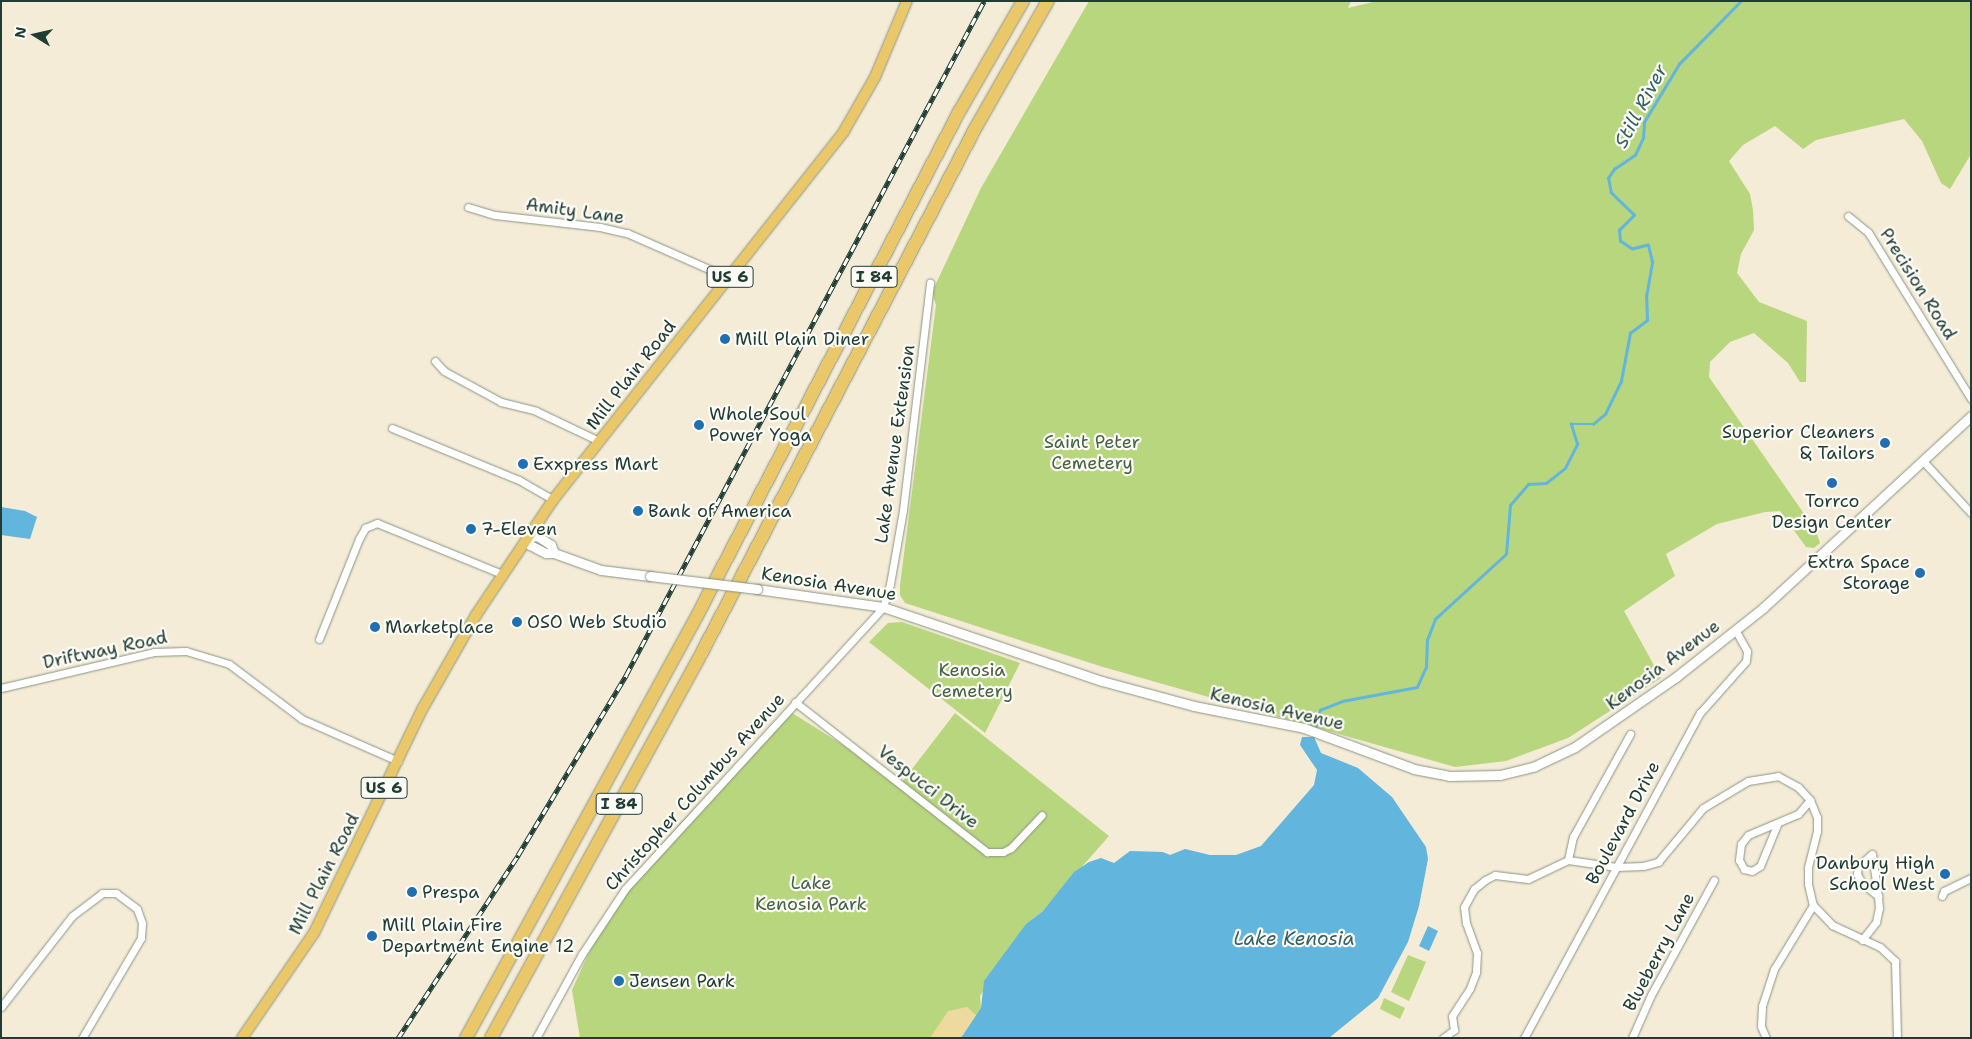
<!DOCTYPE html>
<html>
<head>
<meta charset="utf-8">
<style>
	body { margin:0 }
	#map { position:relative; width:1972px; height:1039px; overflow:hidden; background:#f4ecd6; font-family:"Shantell Sans",sans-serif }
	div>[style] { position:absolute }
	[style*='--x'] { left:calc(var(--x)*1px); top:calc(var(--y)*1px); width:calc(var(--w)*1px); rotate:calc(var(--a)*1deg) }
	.green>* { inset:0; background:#b8d67d }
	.sand>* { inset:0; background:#eeda9e }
	.water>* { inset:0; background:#62b5dd }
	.stream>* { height:2.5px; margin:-1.25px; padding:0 1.25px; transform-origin:1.25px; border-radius:1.25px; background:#62b5dd }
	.roads { filter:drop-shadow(0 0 1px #8a9485) drop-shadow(0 0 1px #8a9485) }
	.minor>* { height:7px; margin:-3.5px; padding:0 3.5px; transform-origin:3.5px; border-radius:3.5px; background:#fff }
	.tertiary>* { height:9px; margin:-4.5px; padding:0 4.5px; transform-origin:4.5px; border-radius:4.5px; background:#fff }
	.primary>* { height:10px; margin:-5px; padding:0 5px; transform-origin:5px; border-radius:5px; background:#eac769 }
	.motorway>* { height:12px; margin:-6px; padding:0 6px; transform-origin:6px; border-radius:6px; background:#eac769 }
	.rail>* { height:4.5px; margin-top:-2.25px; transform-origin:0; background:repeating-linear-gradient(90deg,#fdfcf7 0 8px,#1f3d34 0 16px); box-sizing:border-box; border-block:1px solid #1f3d34 }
	.bridges { filter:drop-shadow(0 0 1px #8a9485) drop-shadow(0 0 1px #8a9485) }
	.tertiary-bridge>* { height:9px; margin:-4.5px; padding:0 4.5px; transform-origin:4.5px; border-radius:4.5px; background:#fff }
	.dots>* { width:14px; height:14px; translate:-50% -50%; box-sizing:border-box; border:2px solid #fdfcf7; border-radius:50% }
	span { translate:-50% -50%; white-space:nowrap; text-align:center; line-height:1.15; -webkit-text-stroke:4.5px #fdfcf7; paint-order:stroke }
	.shield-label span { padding:1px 4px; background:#fdfcf7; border:1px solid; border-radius:4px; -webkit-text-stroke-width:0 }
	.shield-label { font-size:16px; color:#1f3d34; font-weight:700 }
	.street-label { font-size:18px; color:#1f3d34 }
	.poi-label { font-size:18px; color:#1f3d34 }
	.left { translate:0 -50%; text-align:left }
	.right { translate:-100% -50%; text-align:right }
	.park-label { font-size:18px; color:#456346 }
	.water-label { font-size:19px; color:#336167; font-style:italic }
	.frame { position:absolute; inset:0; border:2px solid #1f3d34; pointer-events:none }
	.north { position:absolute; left:10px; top:10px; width:50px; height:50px; -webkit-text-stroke:4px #fdfcf7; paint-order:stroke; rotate:280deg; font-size:14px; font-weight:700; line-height:20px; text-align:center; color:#1f3d34 }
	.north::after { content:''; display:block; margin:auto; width:18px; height:22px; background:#1f3d34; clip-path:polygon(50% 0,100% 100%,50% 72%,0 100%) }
</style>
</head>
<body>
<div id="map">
	<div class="green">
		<i style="clip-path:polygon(1089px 1px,1351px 1px,1348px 8px,1377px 1px,1971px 1px,1971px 154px,1950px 189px,1941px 183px,1922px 141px,1904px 119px,1816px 140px,1803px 149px,1775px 126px,1743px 145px,1729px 161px,1750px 194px,1753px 210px,1754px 230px,1741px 254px,1737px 273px,1759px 302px,1807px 321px,1806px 382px,1800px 382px,1788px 363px,1754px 333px,1730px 342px,1710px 362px,1709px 377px,1816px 531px,1820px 543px,1814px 548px,1806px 547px,1780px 511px,1765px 512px,1717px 524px,1666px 554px,1675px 576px,1624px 611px,1661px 678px,1568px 738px,1506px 761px,1455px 767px,1103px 667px,905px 603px,900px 595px,900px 585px,936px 305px,932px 292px,981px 188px)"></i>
		<i style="clip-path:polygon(902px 622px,1020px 663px,985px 733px,869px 642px,888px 623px)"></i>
		<i style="clip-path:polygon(789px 711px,902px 782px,955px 713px,1109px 836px,1043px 911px,1026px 924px,980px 996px,981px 1008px,974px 1022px,961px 1038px,580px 1038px,572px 990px,595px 939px,630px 880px,682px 821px)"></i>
		<i style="clip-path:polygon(1408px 955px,1426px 962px,1409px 1001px,1391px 992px)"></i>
		<i style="clip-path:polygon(1384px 998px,1405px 1008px,1400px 1019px,1380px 1009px)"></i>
	</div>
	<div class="sand">
		<i style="clip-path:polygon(967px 1007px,977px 1016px,961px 1038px,930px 1038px,948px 1011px)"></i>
	</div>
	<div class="water">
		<i style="clip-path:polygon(1px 507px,25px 511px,37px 517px,30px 539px,1px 535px)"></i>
		<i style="clip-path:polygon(1302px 737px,1314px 737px,1321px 753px,1358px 768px,1392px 797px,1426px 847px,1428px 859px,1419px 906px,1408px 942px,1378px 998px,1329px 1038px,961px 1038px,981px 1008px,984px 981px,1026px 924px,1043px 911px,1074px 872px,1089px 862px,1101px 858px,1114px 863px,1130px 851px,1163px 852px,1170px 855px,1185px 849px,1210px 855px,1236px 855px,1261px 846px,1314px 785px,1317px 770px,1300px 745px)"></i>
		<i style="clip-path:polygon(1428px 926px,1438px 931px,1429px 951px,1419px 946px)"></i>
	</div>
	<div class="stream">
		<i style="--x:1312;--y:740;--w:31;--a:-75"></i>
		<i style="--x:1320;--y:710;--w:24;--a:-22"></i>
		<i style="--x:1342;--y:701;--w:76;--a:-10.6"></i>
		<i style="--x:1417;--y:687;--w:22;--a:-66"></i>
		<i style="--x:1426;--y:667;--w:27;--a:-88"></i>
		<i style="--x:1427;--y:640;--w:22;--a:-69"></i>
		<i style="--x:1435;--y:619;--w:96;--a:-42.5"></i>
		<i style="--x:1506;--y:554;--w:49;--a:-85.3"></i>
		<i style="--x:1510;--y:505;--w:28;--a:-49"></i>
		<i style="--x:1528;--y:484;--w:18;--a:-3"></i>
		<i style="--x:1546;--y:483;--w:24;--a:-38"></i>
		<i style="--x:1565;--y:468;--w:27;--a:-63"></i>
		<i style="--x:1577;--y:444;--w:21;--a:-107"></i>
		<i style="--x:1571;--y:424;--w:22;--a:0"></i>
		<i style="--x:1593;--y:424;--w:16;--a:-40"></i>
		<i style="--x:1605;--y:414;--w:37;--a:-64"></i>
		<i style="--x:1621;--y:381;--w:49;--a:-79.4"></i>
		<i style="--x:1630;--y:333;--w:21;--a:-37"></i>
		<i style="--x:1647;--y:320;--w:23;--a:-92"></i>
		<i style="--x:1646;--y:297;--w:36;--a:-80"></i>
		<i style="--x:1652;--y:262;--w:17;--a:-103"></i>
		<i style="--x:1648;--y:245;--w:16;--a:166"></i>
		<i style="--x:1632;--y:249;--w:14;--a:-146"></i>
		<i style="--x:1620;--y:241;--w:11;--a:-95"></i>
		<i style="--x:1619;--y:230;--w:21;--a:-45"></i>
		<i style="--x:1634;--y:215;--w:32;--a:-136"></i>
		<i style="--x:1611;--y:193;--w:15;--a:-101"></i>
		<i style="--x:1608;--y:178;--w:11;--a:-56"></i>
		<i style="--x:1614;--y:169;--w:25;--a:-34"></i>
		<i style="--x:1635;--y:155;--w:19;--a:-65"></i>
		<i style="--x:1643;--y:138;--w:16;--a:-86"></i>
		<i style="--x:1644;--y:122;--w:68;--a:-58.9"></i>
		<i style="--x:1679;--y:64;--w:88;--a:-45.5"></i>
	</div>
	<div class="roads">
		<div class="minor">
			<i style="--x:468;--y:207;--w:28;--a:17"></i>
			<i style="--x:495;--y:215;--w:106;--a:6.5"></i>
			<i style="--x:600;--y:227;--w:28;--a:13"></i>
			<i style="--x:627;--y:233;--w:111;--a:23.8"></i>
			<i style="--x:1848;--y:216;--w:26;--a:39"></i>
			<i style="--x:1868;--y:232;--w:196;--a:58.3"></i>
			<i style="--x:435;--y:361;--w:13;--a:48"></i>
			<i style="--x:444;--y:371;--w:65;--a:28.5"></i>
			<i style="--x:501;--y:402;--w:36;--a:14"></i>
			<i style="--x:536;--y:411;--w:70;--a:25.5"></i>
			<i style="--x:392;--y:428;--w:137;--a:22.3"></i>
			<i style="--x:519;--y:480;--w:39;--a:30"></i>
			<i style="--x:1923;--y:461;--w:71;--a:47.3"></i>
			<i style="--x:319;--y:639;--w:108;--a:-68.2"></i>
			<i style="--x:359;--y:539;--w:13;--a:-61"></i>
			<i style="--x:365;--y:528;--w:13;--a:-23"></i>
			<i style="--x:377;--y:523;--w:135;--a:22.2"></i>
			<i style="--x:1;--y:688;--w:157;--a:-13.2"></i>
			<i style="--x:154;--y:652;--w:32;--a:-2"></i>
			<i style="--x:186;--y:651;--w:45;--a:16.8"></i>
			<i style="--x:229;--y:664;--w:91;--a:37"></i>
			<i style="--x:302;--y:719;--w:105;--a:23.6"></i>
			<i style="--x:795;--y:702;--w:244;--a:38"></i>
			<i style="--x:987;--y:852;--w:16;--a:0"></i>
			<i style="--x:1003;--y:852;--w:9;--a:-27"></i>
			<i style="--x:1011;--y:848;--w:45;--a:-46.8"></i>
			<i style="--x:1777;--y:825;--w:44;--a:112.5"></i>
			<i style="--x:1760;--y:866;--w:9;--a:148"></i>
			<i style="--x:1752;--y:871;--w:8;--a:-166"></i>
			<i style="--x:1744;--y:869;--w:10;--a:-119"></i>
			<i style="--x:1739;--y:860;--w:16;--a:-83"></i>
			<i style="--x:1741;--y:844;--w:11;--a:-52"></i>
			<i style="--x:1748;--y:835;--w:54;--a:-22.8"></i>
			<i style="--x:1798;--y:814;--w:18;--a:-49"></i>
			<i style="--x:1568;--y:860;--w:24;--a:-78"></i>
			<i style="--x:1573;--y:837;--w:118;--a:-61"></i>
			<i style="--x:1942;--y:896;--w:5;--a:-68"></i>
			<i style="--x:1944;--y:891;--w:30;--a:-26"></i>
			<i style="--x:1862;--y:940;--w:23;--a:-52"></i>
			<i style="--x:1876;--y:922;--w:14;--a:-78"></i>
			<i style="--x:1879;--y:908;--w:12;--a:-95"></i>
			<i style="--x:1878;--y:896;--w:42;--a:-98.1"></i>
			<i style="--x:1872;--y:854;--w:18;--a:139"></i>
			<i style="--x:1858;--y:866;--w:8;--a:97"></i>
			<i style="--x:1857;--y:874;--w:10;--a:61"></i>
			<i style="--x:1862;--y:883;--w:21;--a:39"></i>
			<i style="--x:1;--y:1007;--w:115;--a:-52"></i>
			<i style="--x:72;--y:916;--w:38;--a:-37"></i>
			<i style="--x:102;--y:893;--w:14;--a:0"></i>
			<i style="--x:116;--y:893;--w:26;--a:37"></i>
			<i style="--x:137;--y:909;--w:15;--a:70"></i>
			<i style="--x:142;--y:923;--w:15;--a:94"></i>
			<i style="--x:141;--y:938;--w:116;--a:120.5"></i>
			<i style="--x:536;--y:1038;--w:96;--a:-61.3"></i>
			<i style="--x:582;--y:954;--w:78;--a:-56.5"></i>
			<i style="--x:625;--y:889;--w:382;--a:-47.5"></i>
			<i style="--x:883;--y:607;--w:24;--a:-73"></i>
			<i style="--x:890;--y:584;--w:75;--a:-80"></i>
			<i style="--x:903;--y:510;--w:229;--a:-83.2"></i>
			<i style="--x:1443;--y:1038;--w:14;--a:-36"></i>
			<i style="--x:1454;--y:1030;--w:14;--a:-98"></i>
			<i style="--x:1452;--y:1016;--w:33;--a:-57"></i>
			<i style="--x:1470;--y:988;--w:17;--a:-69"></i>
			<i style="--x:1476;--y:972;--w:19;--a:-87"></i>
			<i style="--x:1477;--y:953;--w:32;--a:-110"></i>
			<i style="--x:1466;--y:923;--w:16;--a:-97"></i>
			<i style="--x:1464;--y:907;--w:21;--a:-61"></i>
			<i style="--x:1474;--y:889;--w:14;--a:-39"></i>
			<i style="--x:1485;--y:880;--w:11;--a:-27"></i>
			<i style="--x:1495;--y:875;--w:33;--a:7"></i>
			<i style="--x:1528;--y:879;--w:44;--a:-25.4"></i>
			<i style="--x:1568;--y:860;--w:49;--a:8.3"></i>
			<i style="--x:1616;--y:867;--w:27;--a:-2"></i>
			<i style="--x:1643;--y:866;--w:16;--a:-15"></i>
			<i style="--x:1658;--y:862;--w:70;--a:-50.2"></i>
			<i style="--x:1703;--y:808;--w:52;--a:-31"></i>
			<i style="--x:1748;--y:781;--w:30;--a:-9"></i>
			<i style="--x:1778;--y:776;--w:23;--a:29"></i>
			<i style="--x:1798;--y:787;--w:18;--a:47"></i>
			<i style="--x:1810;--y:800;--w:18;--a:68"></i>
			<i style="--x:1817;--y:817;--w:14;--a:90"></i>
			<i style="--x:1817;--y:831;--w:38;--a:104"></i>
			<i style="--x:1808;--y:868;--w:16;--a:90"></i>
			<i style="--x:1808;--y:884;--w:22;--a:77"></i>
			<i style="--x:1813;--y:905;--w:28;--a:46"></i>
			<i style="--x:1832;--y:925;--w:53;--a:24.6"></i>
			<i style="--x:1880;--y:947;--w:21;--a:43"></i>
			<i style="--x:1895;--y:961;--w:77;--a:88.5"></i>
			<i style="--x:1524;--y:1038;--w:370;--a:-61.6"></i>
			<i style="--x:1700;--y:713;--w:69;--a:-48.5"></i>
			<i style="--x:1746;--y:661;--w:10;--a:-84"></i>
			<i style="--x:1747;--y:651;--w:23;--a:-119"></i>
			<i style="--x:1632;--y:1038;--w:47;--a:-66.2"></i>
			<i style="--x:1651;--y:995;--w:131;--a:-61.3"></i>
			<i style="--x:1766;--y:1038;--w:13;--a:-113"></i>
			<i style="--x:1761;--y:1026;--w:20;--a:-87"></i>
			<i style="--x:1762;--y:1006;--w:39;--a:-72"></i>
			<i style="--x:1774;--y:969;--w:75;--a:-58.6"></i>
		</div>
		<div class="tertiary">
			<i style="--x:554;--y:553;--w:9;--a:-111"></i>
			<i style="--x:551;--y:545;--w:17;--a:-147"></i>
			<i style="--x:537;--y:536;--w:11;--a:170"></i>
			<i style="--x:526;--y:538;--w:8;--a:60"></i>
			<i style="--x:530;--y:545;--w:18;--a:27"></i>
			<i style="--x:546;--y:553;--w:8;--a:0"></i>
			<i style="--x:554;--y:553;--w:50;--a:19.9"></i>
			<i style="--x:601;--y:570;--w:49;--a:7"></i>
			<i style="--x:757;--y:589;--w:127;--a:8.1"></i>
			<i style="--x:883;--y:607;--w:231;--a:18.7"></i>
			<i style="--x:1102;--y:681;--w:95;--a:15.2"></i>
			<i style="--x:1194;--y:706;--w:112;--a:11.3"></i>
			<i style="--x:1304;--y:728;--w:117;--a:20.4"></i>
			<i style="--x:1414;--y:769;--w:36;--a:11"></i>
			<i style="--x:1449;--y:776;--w:51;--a:-1.1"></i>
			<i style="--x:1500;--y:775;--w:36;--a:-14"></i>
			<i style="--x:1535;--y:766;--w:44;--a:-25.4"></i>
			<i style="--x:1575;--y:747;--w:123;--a:-34.7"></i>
			<i style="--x:1676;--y:677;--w:111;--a:-38.4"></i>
			<i style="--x:1763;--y:608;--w:283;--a:-42.7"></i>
		</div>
		<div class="primary">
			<i style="--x:242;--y:1038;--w:127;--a:-55.6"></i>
			<i style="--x:314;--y:933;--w:250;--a:-64.2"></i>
			<i style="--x:423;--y:708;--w:107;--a:-60.3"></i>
			<i style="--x:476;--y:615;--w:138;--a:-56.2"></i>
			<i style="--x:553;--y:500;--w:470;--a:-51.7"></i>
			<i style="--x:844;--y:131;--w:62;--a:-60.1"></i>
			<i style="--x:875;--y:77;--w:82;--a:-67.2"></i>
		</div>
		<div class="motorway">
			<i style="--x:466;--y:1038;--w:486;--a:-61.3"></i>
			<i style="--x:699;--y:612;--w:564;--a:-62.53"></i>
			<i style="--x:959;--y:112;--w:128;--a:-60"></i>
			<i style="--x:491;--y:1038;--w:433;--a:-61.3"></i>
			<i style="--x:699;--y:658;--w:599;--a:-62.45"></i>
			<i style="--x:976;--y:127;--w:145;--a:-60.3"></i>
		</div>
	</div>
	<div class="rail">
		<i style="--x:398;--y:1038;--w:219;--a:-56.7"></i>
		<i style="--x:518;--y:855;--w:210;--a:-59"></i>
		<i style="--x:626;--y:675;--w:763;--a:-62.02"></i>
	</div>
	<div class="bridges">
		<div class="tertiary-bridge">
			<i style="--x:650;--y:576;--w:108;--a:6.9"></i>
		</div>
	</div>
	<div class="dots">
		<i style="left:725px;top:339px;background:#1f6fb2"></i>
		<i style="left:699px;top:425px;background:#1f6fb2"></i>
		<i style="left:1885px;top:443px;background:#1f6fb2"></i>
		<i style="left:523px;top:464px;background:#1f6fb2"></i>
		<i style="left:1832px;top:483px;background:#1f6fb2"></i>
		<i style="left:638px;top:511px;background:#1f6fb2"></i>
		<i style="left:471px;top:529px;background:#1f6fb2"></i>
		<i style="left:1920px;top:573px;background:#1f6fb2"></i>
		<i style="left:517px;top:622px;background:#1f6fb2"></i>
		<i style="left:375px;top:627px;background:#1f6fb2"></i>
		<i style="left:1945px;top:874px;background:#1f6fb2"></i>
		<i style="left:412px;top:892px;background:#1f6fb2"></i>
		<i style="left:372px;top:936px;background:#1f6fb2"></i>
		<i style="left:619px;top:981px;background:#1f6fb2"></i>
	</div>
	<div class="shield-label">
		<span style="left:730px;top:277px">US 6</span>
		<span style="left:874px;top:277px">I 84</span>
		<span style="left:384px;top:788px">US 6</span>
		<span style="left:619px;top:804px">I 84</span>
	</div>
	<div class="street-label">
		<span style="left:575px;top:211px;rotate:8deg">Amity Lane</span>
		<span style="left:1918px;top:284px;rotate:58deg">Precision Road</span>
		<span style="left:631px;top:375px;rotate:-52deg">Mill Plain Road</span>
		<span style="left:895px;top:444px;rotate:-82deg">Lake Avenue Extension</span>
		<span style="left:829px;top:584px;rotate:9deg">Kenosia Avenue</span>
		<span style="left:105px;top:650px;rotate:-12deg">Driftway Road</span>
		<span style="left:1663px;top:665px;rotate:-37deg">Kenosia Avenue</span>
		<span style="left:1277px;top:709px;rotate:13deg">Kenosia Avenue</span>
		<span style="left:928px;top:787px;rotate:38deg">Vespucci Drive</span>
		<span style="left:695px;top:792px;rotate:-48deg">Christopher Columbus Avenue</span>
		<span style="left:1623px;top:823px;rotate:-62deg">Boulevard Drive</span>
		<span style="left:324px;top:874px;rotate:-63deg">Mill Plain Road</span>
		<span style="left:1659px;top:952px;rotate:-62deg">Blueberry Lane</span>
	</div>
	<div class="poi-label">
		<span class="left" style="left:735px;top:339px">Mill Plain Diner</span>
		<span class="left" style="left:709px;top:425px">Whole Soul<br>Power Yoga</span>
		<span class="right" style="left:1875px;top:443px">Superior Cleaners<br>&amp; Tailors</span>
		<span class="left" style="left:533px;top:464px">Exxpress Mart</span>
		<span style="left:1832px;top:512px">Torrco<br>Design Center</span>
		<span class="left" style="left:648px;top:511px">Bank of America</span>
		<span class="left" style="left:481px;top:529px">7-Eleven</span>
		<span class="right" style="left:1910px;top:573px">Extra Space<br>Storage</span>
		<span class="left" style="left:527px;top:622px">OSO Web Studio</span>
		<span class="left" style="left:385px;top:627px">Marketplace</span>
		<span class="right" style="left:1935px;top:874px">Danbury High<br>School West</span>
		<span class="left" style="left:422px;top:892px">Prespa</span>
		<span class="left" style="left:382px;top:936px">Mill Plain Fire<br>Department Engine 12</span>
		<span class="left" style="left:629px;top:981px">Jensen Park</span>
	</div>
	<div class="park-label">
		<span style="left:1092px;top:453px">Saint Peter<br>Cemetery</span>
		<span style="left:972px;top:681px">Kenosia<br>Cemetery</span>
		<span style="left:811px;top:894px">Lake<br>Kenosia Park</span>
	</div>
	<div class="water-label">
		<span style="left:1641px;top:106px;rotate:-62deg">Still River</span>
		<span style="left:1294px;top:939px">Lake Kenosia</span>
	</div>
	<div class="frame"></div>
	<div class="north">N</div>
</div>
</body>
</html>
